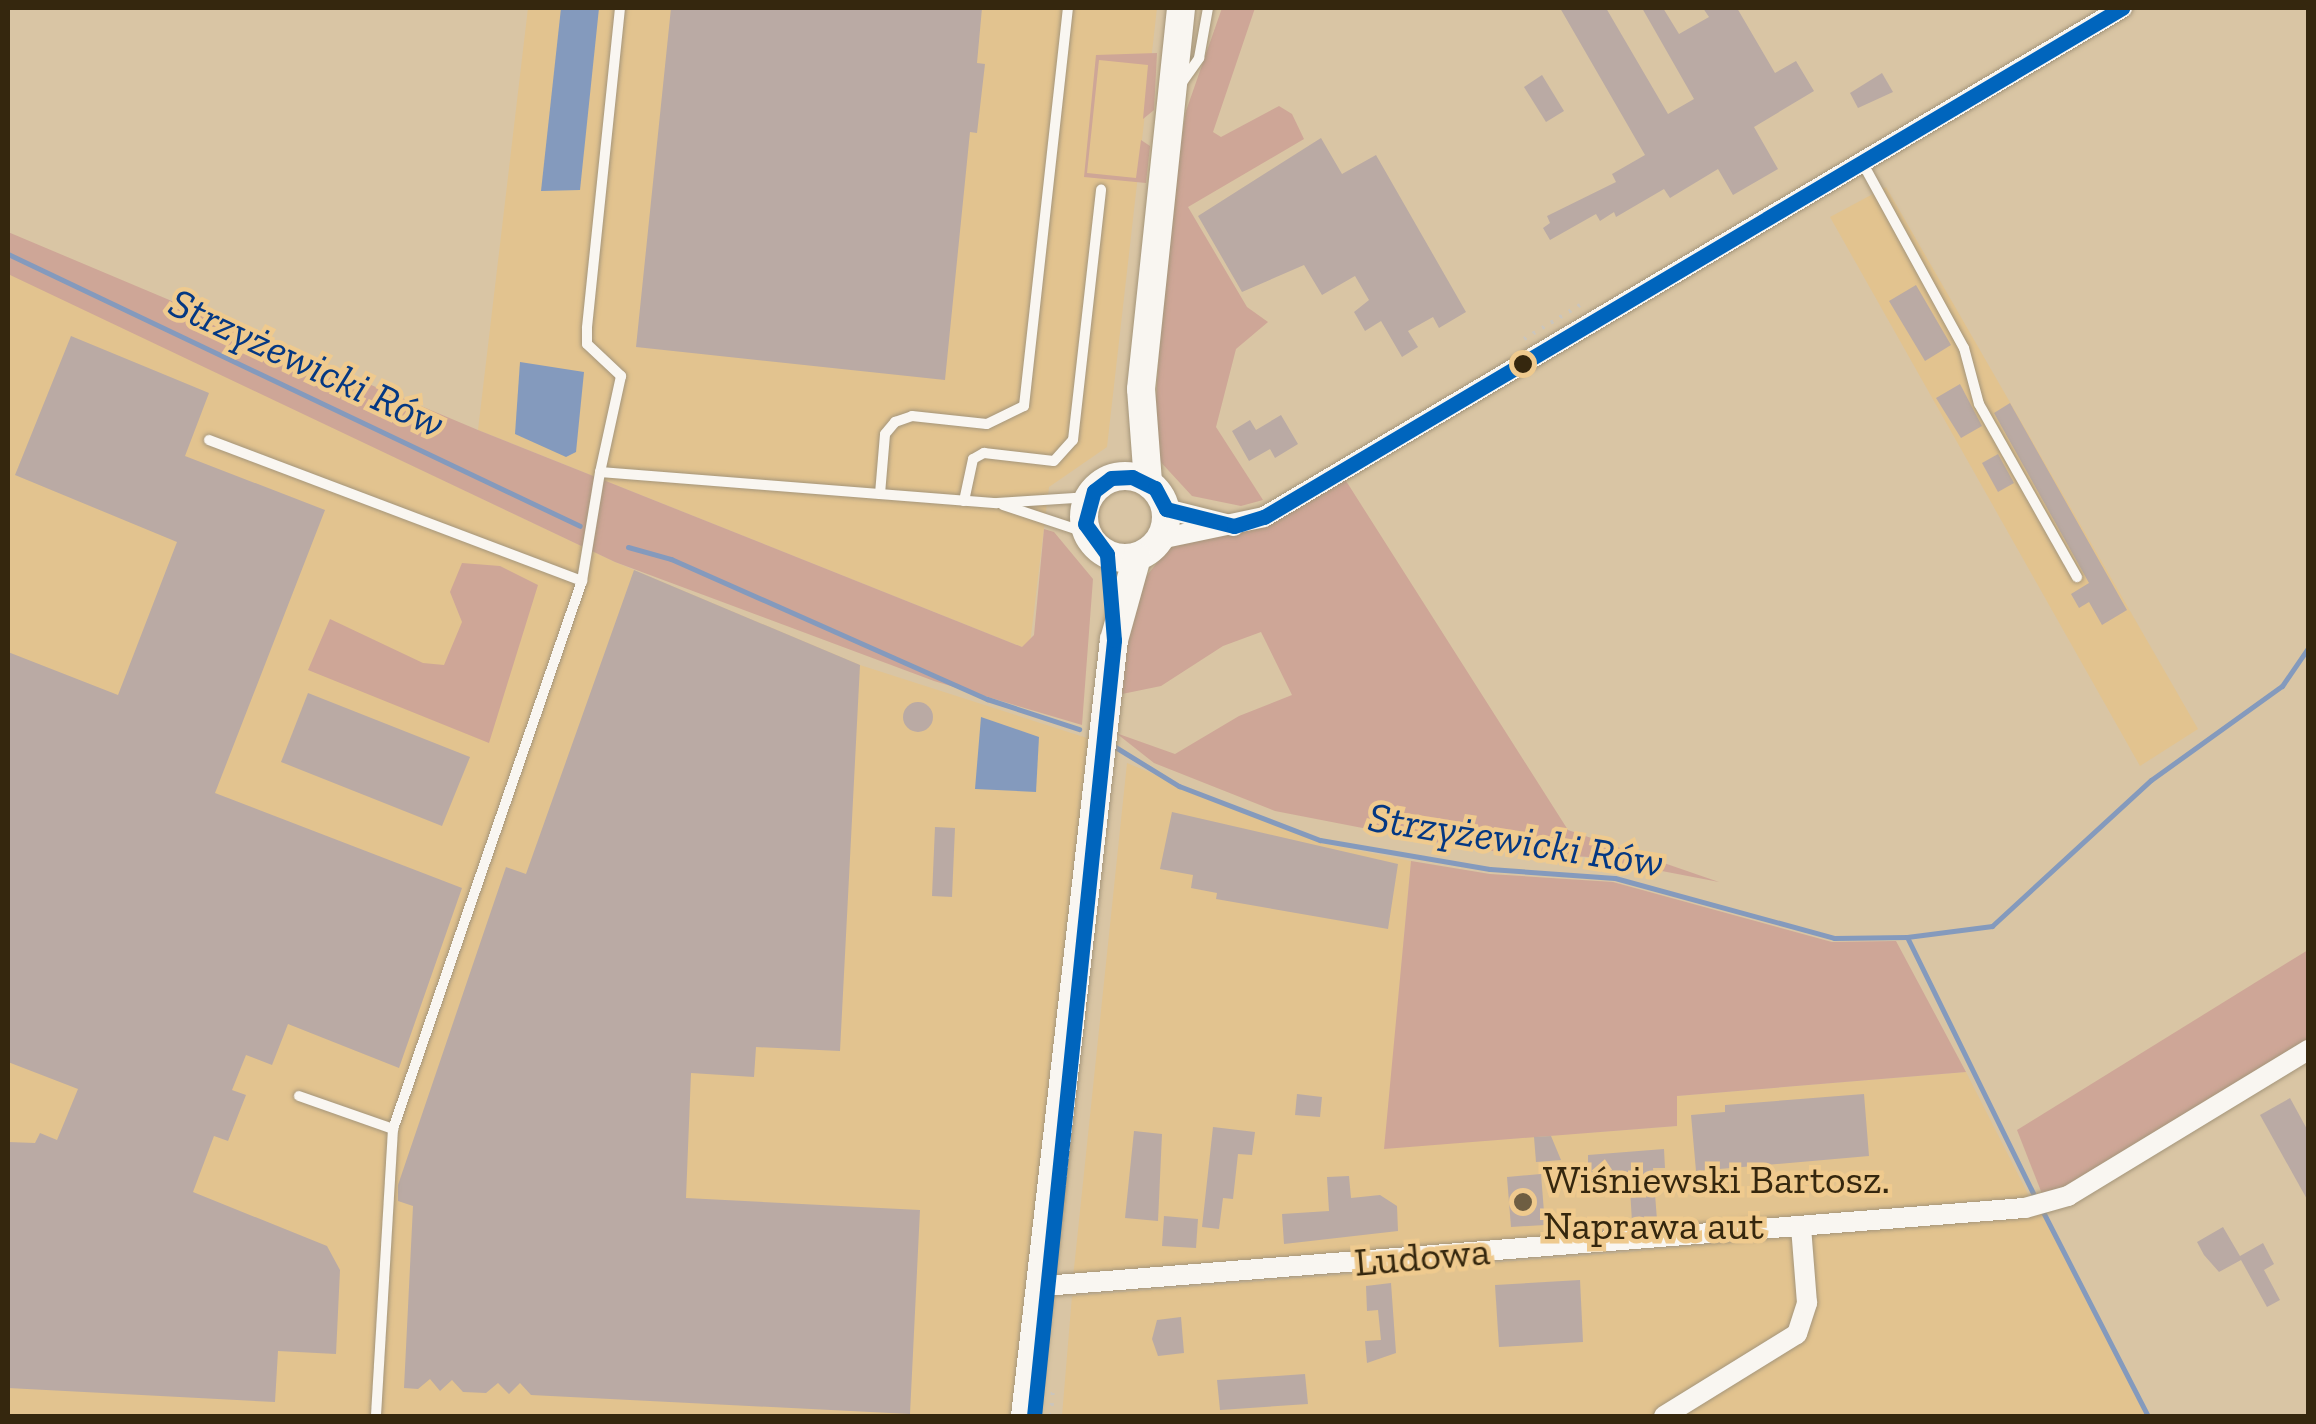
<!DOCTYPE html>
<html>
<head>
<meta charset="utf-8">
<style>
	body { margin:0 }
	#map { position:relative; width:2316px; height:1424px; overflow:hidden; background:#d9c5a4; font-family:"Zilla Slab",serif }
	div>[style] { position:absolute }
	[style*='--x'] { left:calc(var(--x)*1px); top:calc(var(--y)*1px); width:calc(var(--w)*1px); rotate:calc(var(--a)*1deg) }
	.built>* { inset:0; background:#e2c38f }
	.green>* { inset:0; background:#cea697 }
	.water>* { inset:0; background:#849abd }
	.stream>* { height:5px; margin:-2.5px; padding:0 2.5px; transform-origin:2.5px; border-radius:2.5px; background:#849abd }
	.building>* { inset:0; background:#baaaa4 }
	.round { border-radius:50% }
	.path>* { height:4px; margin-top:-2px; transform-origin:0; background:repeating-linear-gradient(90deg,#cbc5bb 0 2.5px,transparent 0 10.5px) }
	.roads { filter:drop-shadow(0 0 2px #a4957a) drop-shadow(0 0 2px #a4957a) }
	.lane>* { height:10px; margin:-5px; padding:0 5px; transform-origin:5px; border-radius:5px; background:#f9f6f1 }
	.street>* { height:20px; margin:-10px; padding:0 10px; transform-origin:10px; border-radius:10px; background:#f9f6f1 }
	.secondary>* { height:28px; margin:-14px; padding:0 14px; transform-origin:14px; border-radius:14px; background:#f9f6f1 }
	.secondary>.ring { margin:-14px; padding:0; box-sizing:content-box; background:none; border:28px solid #f9f6f1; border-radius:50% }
	.bus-1>* { height:15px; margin:-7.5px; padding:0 7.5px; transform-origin:7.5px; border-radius:7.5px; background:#0065bd }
	.dots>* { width:28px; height:28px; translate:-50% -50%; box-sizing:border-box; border:5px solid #efca8e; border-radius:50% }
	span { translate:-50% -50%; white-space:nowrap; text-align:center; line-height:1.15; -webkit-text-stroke:9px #efca8e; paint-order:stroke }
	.poi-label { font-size:40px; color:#35270e }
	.left { translate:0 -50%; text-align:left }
	.street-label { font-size:40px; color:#35270e }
	.water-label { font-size:42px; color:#043883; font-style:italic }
	.frame { position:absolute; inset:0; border:10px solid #35270e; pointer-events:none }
</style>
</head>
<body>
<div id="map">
	<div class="built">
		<i style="clip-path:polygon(528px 8px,1157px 8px,1107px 447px,1049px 487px,1030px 644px,1022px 647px,478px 430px)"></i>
		<i style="clip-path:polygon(1886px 187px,2198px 729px,2140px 766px,1830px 217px)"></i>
		<i style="clip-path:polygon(8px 273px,615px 562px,860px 665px,1090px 739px,1025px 1416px,8px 1416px)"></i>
		<i style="clip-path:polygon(1127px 763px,1321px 843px,1411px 861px,1385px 1148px,1677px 1126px,1677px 1096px,1966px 1072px,2029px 1196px,2016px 1204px,1073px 1278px)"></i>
		<i style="clip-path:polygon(2040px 1205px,2148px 1416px,1062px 1416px,1072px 1296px,1628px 1252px,1998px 1217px)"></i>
	</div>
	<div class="green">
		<i style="clip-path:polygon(1222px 8px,1255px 8px,1213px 132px,1221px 137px,1279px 106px,1292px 114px,1304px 139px,1188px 207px,1247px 307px,1268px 322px,1236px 349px,1216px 427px,1263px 500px,1241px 506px,1192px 496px,1157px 458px,1153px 443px,1168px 219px,1186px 111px)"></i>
		<i style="clip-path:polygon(1157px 53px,1154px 110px,1143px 119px,1148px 65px,1099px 60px,1087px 173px,1136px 178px,1141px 140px,1150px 146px,1146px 183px,1084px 177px,1096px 55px)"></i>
		<i style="clip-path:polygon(8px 232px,478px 430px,1022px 647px,1034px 635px,1044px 529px,1054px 532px,1093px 579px,1082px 725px,934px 681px,615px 562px,8px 274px)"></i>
		<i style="clip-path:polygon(1341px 473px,1568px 830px,1719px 882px,1589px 857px,1476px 850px,1275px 811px,1154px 763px,1116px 733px,1175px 754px,1239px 716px,1292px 695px,1261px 632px,1223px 646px,1161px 686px,1122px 694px,1128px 622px,1141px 583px,1179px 535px,1205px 535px)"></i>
		<i style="clip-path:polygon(462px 563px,500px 566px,538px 585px,489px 743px,308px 670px,330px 619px,423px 663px,444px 665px,462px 622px,450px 592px)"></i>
		<i style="clip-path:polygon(1411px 861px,1490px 874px,1613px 882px,1832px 942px,1896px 941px,1966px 1072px,1677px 1096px,1677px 1126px,1384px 1149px)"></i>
		<i style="clip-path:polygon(2308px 950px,2308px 1050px,2046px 1204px,2017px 1130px)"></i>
	</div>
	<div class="water">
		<i style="clip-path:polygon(561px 8px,599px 8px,580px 190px,541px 191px)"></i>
		<i style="clip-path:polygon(520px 362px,584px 372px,576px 452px,566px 457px,515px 434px)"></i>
		<i style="clip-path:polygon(981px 717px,1039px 737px,1036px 792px,975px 789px)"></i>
	</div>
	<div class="stream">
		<i style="--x:8;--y:254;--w:633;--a:25.43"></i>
		<i style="--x:628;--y:547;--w:45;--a:15.6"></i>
		<i style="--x:671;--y:559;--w:346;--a:23.9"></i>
		<i style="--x:987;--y:699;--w:97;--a:18.1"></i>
		<i style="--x:1112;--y:745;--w:79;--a:31.5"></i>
		<i style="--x:1179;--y:786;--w:151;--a:21"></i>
		<i style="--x:1320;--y:840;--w:172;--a:9.7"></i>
		<i style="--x:1490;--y:869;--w:125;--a:4.1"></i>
		<i style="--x:1615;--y:878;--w:227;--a:15.3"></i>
		<i style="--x:1834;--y:938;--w:73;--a:-0.8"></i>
		<i style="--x:1907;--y:937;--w:86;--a:-7.4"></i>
		<i style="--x:1992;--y:926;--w:216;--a:-42.6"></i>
		<i style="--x:2151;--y:780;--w:161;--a:-35.7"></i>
		<i style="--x:2282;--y:686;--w:46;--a:-55.6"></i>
		<i style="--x:1907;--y:937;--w:292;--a:63.8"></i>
		<i style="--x:2041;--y:1208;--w:234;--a:62.8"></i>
	</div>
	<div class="building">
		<i style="clip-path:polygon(671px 8px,982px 8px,977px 63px,985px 64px,977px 133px,970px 132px,945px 380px,636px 347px)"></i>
		<i style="clip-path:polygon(1560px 8px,1606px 8px,1668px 114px,1694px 99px,1642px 8px,1663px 8px,1679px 34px,1709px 17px,1703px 8px,1737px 8px,1775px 73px,1796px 61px,1814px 91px,1754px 127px,1778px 169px,1733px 195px,1718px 169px,1670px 198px,1664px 189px,1616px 217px,1614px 212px,1600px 221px,1596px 214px,1550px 240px,1543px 228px,1550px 223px,1547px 216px,1616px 182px,1612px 174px,1645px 155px)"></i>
		<i style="clip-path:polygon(1882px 73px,1893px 92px,1858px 108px,1850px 93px)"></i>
		<i style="clip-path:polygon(1542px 75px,1564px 111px,1546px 122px,1524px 87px)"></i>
		<i style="clip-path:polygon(1321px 138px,1342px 174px,1376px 155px,1466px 312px,1439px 328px,1433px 317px,1408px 331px,1418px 347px,1402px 357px,1381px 321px,1365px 331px,1354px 312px,1369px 300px,1355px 276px,1322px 295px,1304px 265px,1242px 292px,1198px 216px)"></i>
		<i style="clip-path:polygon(1916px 285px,1951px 345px,1925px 361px,1889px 301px)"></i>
		<i style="clip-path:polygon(71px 336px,209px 393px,185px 456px,325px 510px,215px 793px,462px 888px,399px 1068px,288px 1024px,272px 1065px,246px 1055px,232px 1090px,246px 1095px,228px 1141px,214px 1136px,193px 1192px,327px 1246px,340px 1270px,336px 1354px,278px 1351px,275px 1402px,8px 1388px,8px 1142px,35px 1143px,40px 1133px,57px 1140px,78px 1089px,8px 1062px,8px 652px,118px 695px,177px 542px,15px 475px)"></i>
		<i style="clip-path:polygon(1960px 384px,1982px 426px,1961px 438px,1936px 398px)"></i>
		<i style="clip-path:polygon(2010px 403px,2127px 610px,2102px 625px,2089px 602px,2079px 608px,2071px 594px,2089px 583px,1994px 413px)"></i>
		<i style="clip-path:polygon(1281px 415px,1298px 444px,1275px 458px,1270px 449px,1249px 461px,1232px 431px,1250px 420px,1256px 430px)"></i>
		<i style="clip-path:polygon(1998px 454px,2014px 483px,1998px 492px,1982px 463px)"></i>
		<i style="clip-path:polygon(634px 570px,860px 665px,840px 1051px,756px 1047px,754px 1077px,691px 1073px,686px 1198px,920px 1210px,910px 1414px,531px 1395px,520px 1383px,509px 1394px,498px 1383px,486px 1393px,463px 1392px,452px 1380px,440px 1391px,430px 1379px,418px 1389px,404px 1388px,413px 1206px,398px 1201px,398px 1185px,506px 867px,526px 874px)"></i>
		<i style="clip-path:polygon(308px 693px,470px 757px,442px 826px,281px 762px)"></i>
		<i class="round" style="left:903px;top:702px;width:30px;height:30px"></i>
		<i style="clip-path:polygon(1172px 812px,1398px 864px,1388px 929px,1216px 899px,1217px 893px,1191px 888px,1193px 875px,1160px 869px)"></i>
		<i style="clip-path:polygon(935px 827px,955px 828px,952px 897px,932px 896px)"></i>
		<i style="clip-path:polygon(1297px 1094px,1322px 1097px,1320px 1117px,1295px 1115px)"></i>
		<i style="clip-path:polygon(1864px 1094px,1869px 1156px,1696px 1171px,1691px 1115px,1725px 1112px,1725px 1105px)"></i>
		<i style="clip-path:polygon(2290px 1098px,2308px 1131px,2308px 1201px,2260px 1115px)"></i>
		<i style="clip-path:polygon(1213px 1127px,1255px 1132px,1252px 1155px,1238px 1154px,1233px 1199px,1223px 1198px,1219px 1229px,1202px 1227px)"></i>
		<i style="clip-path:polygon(1134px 1131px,1162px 1134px,1158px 1221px,1125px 1218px)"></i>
		<i style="clip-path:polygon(1551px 1136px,1561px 1160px,1536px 1162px,1534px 1137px)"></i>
		<i style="clip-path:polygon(1664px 1149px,1665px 1168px,1653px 1168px,1657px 1220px,1632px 1222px,1629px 1172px,1588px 1172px,1588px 1155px)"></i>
		<i style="clip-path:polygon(1541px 1174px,1545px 1225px,1511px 1227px,1507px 1177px)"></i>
		<i style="clip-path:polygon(1349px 1176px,1351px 1198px,1380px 1195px,1397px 1206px,1398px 1231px,1284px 1244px,1282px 1214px,1329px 1211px,1327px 1177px)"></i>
		<i style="clip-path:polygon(1164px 1216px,1198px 1219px,1196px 1248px,1162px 1246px)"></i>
		<i style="clip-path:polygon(2223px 1227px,2240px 1256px,2263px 1243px,2274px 1264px,2264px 1270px,2280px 1300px,2267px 1307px,2241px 1260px,2219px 1272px,2204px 1255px,2197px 1242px)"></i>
		<i style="clip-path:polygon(1580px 1280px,1583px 1342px,1499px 1347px,1495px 1285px)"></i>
		<i style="clip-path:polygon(1391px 1283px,1396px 1353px,1367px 1363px,1365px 1341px,1381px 1340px,1378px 1310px,1367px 1311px,1366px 1286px)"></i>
		<i style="clip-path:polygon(1181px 1317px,1184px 1353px,1158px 1356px,1152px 1339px,1157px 1320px)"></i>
		<i style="clip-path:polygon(1305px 1374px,1308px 1404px,1220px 1410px,1217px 1380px)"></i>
	</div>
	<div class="path">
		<i style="--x:1524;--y:339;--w:66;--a:-31.3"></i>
		<i style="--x:1051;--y:1416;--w:27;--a:-86"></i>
	</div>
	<div class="roads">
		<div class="lane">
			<i style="--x:620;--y:8;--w:322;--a:95.9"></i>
			<i style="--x:587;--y:328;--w:16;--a:90"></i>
			<i style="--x:587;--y:344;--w:47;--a:43.3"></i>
			<i style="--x:621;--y:376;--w:98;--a:102.3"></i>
			<i style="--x:600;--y:472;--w:398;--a:4.5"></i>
			<i style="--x:997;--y:503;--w:93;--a:-3.7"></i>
			<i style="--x:1181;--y:84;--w:32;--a:-55"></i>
			<i style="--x:1199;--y:58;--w:51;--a:-79.8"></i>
			<i style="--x:1862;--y:162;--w:212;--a:61.3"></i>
			<i style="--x:1964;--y:348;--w:58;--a:75"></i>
			<i style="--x:1979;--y:404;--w:199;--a:60.5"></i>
			<i style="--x:209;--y:440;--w:399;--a:20.7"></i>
			<i style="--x:582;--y:581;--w:580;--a:109.03"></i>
			<i style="--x:393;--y:1129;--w:288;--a:93.4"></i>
			<i style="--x:880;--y:494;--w:60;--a:-85.2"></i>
			<i style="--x:885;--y:434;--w:16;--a:-50"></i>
			<i style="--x:895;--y:422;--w:18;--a:-19"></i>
			<i style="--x:912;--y:416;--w:75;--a:6.1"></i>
			<i style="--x:987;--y:424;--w:41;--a:-25.9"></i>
			<i style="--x:1024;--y:406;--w:400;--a:-83.7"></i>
			<i style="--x:964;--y:501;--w:43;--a:-77.9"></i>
			<i style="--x:973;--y:459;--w:13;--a:-29"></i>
			<i style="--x:984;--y:453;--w:70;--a:6.5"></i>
			<i style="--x:1054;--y:461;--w:28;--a:-48"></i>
			<i style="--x:1073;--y:440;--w:252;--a:-83.6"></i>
			<i style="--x:1003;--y:505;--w:89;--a:18.4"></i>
			<i style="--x:582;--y:581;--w:110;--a:-80.6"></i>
			<i style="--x:299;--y:1096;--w:100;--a:19.3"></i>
		</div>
		<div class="street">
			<i style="--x:1166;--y:509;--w:70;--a:14"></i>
			<i style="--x:1160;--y:539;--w:106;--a:-11.9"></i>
			<i style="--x:1264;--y:517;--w:998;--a:-30.68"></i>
			<i style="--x:1044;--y:1286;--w:984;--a:-4.55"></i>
			<i style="--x:2025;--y:1208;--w:45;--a:-15.6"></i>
			<i style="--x:2068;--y:1196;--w:281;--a:-31.3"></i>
			<i style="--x:1664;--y:1416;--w:156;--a:-31.7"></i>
			<i style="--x:1797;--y:1334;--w:33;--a:-72"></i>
			<i style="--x:1807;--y:1303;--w:76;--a:-94.5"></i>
		</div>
		<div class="secondary">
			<i class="ring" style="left:1084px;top:476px;width:54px;height:54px"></i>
			<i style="--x:1148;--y:482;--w:93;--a:-94.3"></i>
			<i style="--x:1141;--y:389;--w:383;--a:-84"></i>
			<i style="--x:1025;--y:1416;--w:781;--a:-83.46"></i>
			<i style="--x:1114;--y:640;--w:86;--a:-74.5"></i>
		</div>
	</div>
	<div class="bus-1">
		<i style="--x:1034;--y:1416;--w:780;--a:-84.11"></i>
		<i style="--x:1114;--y:640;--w:86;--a:-94.7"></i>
		<i style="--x:1107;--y:554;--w:37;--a:-126"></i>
		<i style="--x:1085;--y:524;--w:34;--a:-75"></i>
		<i style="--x:1094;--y:491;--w:21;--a:-37"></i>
		<i style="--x:1111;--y:478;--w:21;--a:-3"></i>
		<i style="--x:1132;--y:477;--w:25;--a:26"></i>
		<i style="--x:1155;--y:488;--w:24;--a:62"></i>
		<i style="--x:1166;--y:509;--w:70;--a:14"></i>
		<i style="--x:1234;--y:526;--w:31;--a:-17"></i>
		<i style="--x:1264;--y:517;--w:998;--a:-30.68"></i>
	</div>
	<div class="dots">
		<i style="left:1523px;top:364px;background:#35270e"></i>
		<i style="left:1523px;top:1202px;background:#6e5e42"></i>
	</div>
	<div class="poi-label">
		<span class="left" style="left:1543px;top:1202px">Wiśniewski Bartosz.<br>Naprawa aut</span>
	</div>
	<div class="street-label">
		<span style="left:1422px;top:1256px;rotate:-5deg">Ludowa</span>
	</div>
	<div class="water-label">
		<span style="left:307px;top:363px;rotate:25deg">Strzyżewicki Rów</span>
		<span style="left:1516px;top:840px;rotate:9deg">Strzyżewicki Rów</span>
	</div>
	<div class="frame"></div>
</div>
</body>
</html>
